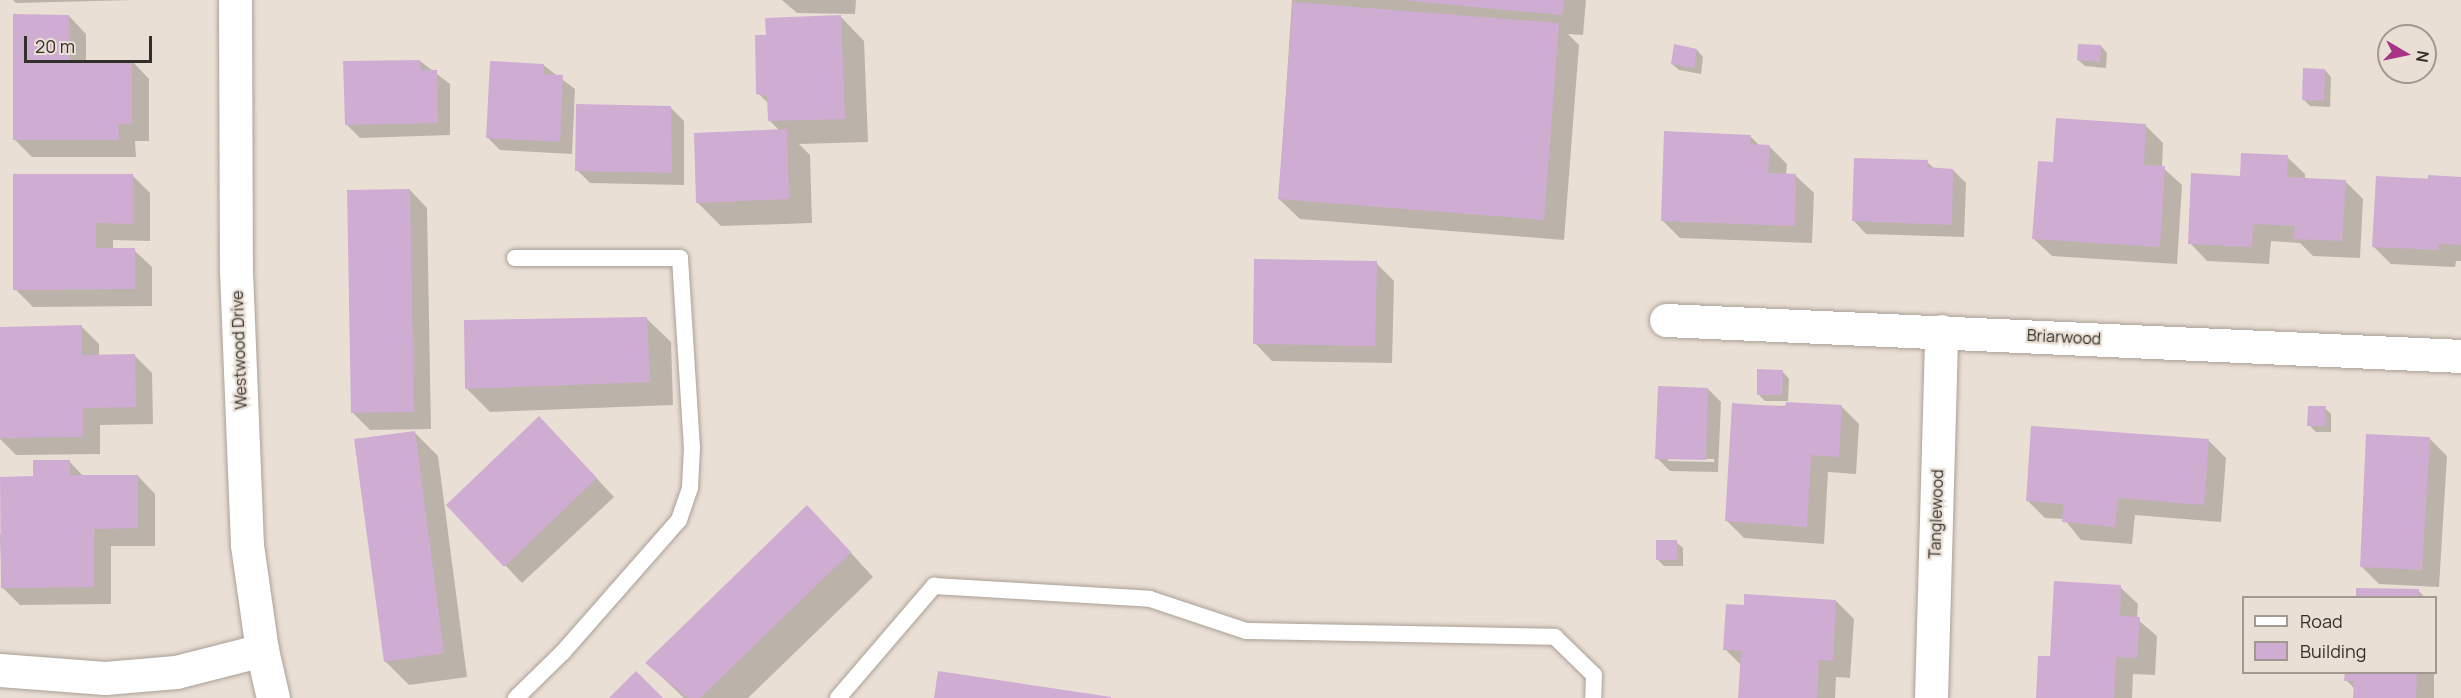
<!DOCTYPE html>
<html>
<head>
<meta charset="utf-8">
<style>
	body { margin:0 }
	#map { position:relative; width:2461px; height:698px; overflow:hidden; background:#eadfd5; font-family:Manrope,sans-serif }
	div>[style] { position:absolute }
	[style*='--x'] { left:calc(var(--x)*1px); top:calc(var(--y)*1px); width:calc(var(--w)*1px); rotate:calc(var(--a)*1deg) }
	.shadow>* { inset:0; background:#0003 }
	.building>* { inset:0; background:#cfadd3 }
	.roads { filter:drop-shadow(0 0 2px #aaa096) drop-shadow(0 0 2px #aaa096) }
	.lane>* { height:16px; margin:-8px; padding:0 8px; transform-origin:8px; border-radius:8px; background:#fff }
	.street>* { height:33px; margin:-16.5px; padding:0 16.5px; transform-origin:16.5px; border-radius:16.5px; background:#fff }
	span { translate:-50% -50%; white-space:nowrap; text-align:center; line-height:1.15; -webkit-text-stroke:4.5px #eadfd5; paint-order:stroke }
	.street-label { font-size:16px; color:#332f2b }
	.legend { position:absolute; left:2242px; top:596px; width:195px; height:78px; box-sizing:border-box; background:#eadfd5; border:2px solid #a19991; margin:0; padding:8px 10px; list-style:none; font-size:18px; color:#332f2b }
	.legend li { display:flex; align-items:center; gap:12px; height:30px }
	.legend b { width:30px; border:2px solid #a19991 }
	.north { position:absolute; left:2377px; top:24px; width:60px; height:60px; box-sizing:border-box; background:#eadfd5; border:2px solid #a19991; border-radius:50%; rotate:99deg; font-size:16px; font-weight:700; line-height:24px; text-align:center; color:#332f2b }
	.north::after { content:''; display:block; margin:auto; width:21px; height:27px; background:#aa338a; clip-path:polygon(50% 0,100% 100%,50% 72%,0 100%) }
	.scale { position:absolute; left:24px; top:36px; width:128px; height:27px; box-sizing:border-box; border:3px solid #332f2b; border-top:0; padding-left:8px; font-size:18px; line-height:21px; white-space:nowrap; color:#332f2b; -webkit-text-stroke:4px #eadfd5; paint-order:stroke }
</style>
</head>
<body>
<div id="map">
	<div class="shadow">
		<i style="clip-path:polygon(13px 0,134px 0,16px 3px)"></i>
		<i style="clip-path:polygon(782px 0,856px 0,855px 14px,797px 13px)"></i>
		<i style="clip-path:polygon(1292px 0,1586px 0,1583px 35px,1568px 34px,1579px 45px,1564px 240px,1300px 219px,1279px 199px)"></i>
		<i style="clip-path:polygon(69px 16px,86px 34px,86px 61px,132px 61px,149px 79px,149px 141px,135px 141px,136px 157px,32px 157px,14px 139px)"></i>
		<i style="clip-path:polygon(841px 17px,864px 41px,868px 142px,799px 144px,810px 155px,812px 223px,721px 226px,698px 203px,780px 131px,769px 120px,769px 104px,758px 93px,767px 36px)"></i>
		<i style="clip-path:polygon(2101px 46px,2107px 53px,2106px 68px,2085px 66px,2078px 60px)"></i>
		<i style="clip-path:polygon(1697px 50px,1703px 57px,1701px 74px,1679px 70px,1672px 64px)"></i>
		<i style="clip-path:polygon(420px 61px,450px 84px,450px 135px,360px 138px,347px 125px)"></i>
		<i style="clip-path:polygon(543px 65px,575px 89px,572px 154px,500px 150px,487px 137px)"></i>
		<i style="clip-path:polygon(2325px 70px,2331px 77px,2330px 107px,2310px 106px,2303px 99px)"></i>
		<i style="clip-path:polygon(671px 108px,684px 121px,684px 185px,590px 183px,577px 170px)"></i>
		<i style="clip-path:polygon(2145px 125px,2163px 143px,2162px 167px,2182px 185px,2177px 264px,2052px 256px,2034px 239px,2054px 164px)"></i>
		<i style="clip-path:polygon(1750px 136px,1760px 146px,1769px 146px,1787px 164px,1786px 175px,1796px 176px,1814px 193px,1812px 243px,1680px 238px,1662px 220px)"></i>
		<i style="clip-path:polygon(2287px 157px,2305px 174px,2305px 179px,2345px 181px,2363px 199px,2360px 258px,2313px 256px,2300px 243px,2271px 241px,2269px 264px,2207px 261px,2190px 243px,2242px 178px)"></i>
		<i style="clip-path:polygon(1927px 162px,1935px 169px,1953px 170px,1966px 183px,1964px 237px,1866px 234px,1854px 221px)"></i>
		<i style="clip-path:polygon(132px 175px,150px 193px,150px 241px,113px 240px,113px 250px,134px 250px,152px 267px,152px 306px,33px 307px,15px 289px)"></i>
		<i style="clip-path:polygon(2377px 177px,2461px 180px,2461px 261px,2456px 261px,2455px 267px,2391px 264px,2373px 246px)"></i>
		<i style="clip-path:polygon(410px 190px,427px 208px,431px 429px,370px 430px,353px 413px)"></i>
		<i style="clip-path:polygon(1376px 263px,1394px 281px,1392px 363px,1272px 361px,1255px 343px)"></i>
		<i style="clip-path:polygon(647px 319px,671px 342px,673px 405px,490px 412px,466px 388px)"></i>
		<i style="clip-path:polygon(81px 326px,99px 344px,99px 356px,134px 355px,152px 373px,153px 424px,100px 425px,100px 454px,16px 455px,0 439px,0 328px)"></i>
		<i style="clip-path:polygon(1783px 372px,1789px 379px,1788px 401px,1765px 401px,1758px 394px)"></i>
		<i style="clip-path:polygon(evenodd,1708px 389px,1721px 402px,1718px 472px,1670px 471px,1657px 458px,1708px 389px,1668px 458px,1714px 459px,1714px 462px,1668px 461px,1668px 458px)"></i>
		<i style="clip-path:polygon(1734px 405px,1842px 407px,1859px 424px,1856px 474px,1828px 472px,1824px 544px,1744px 538px,1727px 521px)"></i>
		<i style="clip-path:polygon(2325px 408px,2331px 414px,2331px 432px,2316px 432px,2309px 425px)"></i>
		<i style="clip-path:polygon(415px 433px,438px 456px,467px 677px,409px 685px,385px 661px)"></i>
		<i style="clip-path:polygon(557px 436px,614px 497px,522px 583px,505px 565px)"></i>
		<i style="clip-path:polygon(2429px 438px,2447px 456px,2439px 587px,2379px 584px,2361px 566px)"></i>
		<i style="clip-path:polygon(2208px 440px,2226px 458px,2221px 522px,2135px 515px,2132px 544px,2081px 540px,2064px 519px,2045px 518px,2028px 501px)"></i>
		<i style="clip-path:polygon(69px 461px,84px 477px,138px 476px,155px 494px,155px 546px,111px 546px,111px 604px,20px 605px,2px 587px,0 535px,35px 478px)"></i>
		<i style="clip-path:polygon(831px 531px,873px 577px,748px 698px,684px 698px,647px 663px)"></i>
		<i style="clip-path:polygon(1676px 542px,1683px 548px,1683px 566px,1664px 566px,1657px 559px)"></i>
		<i style="clip-path:polygon(2120px 587px,2138px 604px,2137px 619px,2157px 636px,2155px 675px,2133px 674px,2132px 698px,2038px 698px,2051px 658px)"></i>
		<i style="clip-path:polygon(2418px 590px,2425px 598px,2357px 598px)"></i>
		<i style="clip-path:polygon(1836px 601px,1854px 619px,1850px 678px,1836px 677px,1835px 698px,1740px 698px,1742px 666px,1725px 649px,1745px 606px)"></i>
		<i style="clip-path:polygon(2346px 672px,2434px 672px,2434px 698px,2355px 698px,2355px 689px,2346px 680px)"></i>
	</div>
	<div class="building">
		<i style="clip-path:polygon(1400px 0,1564px 0,1562px 15px)"></i>
		<i style="clip-path:polygon(1293px 2px,1559px 23px,1544px 220px,1278px 199px)"></i>
		<i style="clip-path:polygon(13px 14px,69px 15px,69px 60px,132px 60px,132px 124px,118px 124px,119px 140px,13px 140px)"></i>
		<i style="clip-path:polygon(841px 15px,845px 119px,768px 121px,767px 96px,756px 94px,755px 35px,766px 35px,765px 18px)"></i>
		<i style="clip-path:polygon(1674px 44px,1697px 49px,1694px 68px,1671px 64px)"></i>
		<i style="clip-path:polygon(2078px 44px,2101px 45px,2100px 62px,2077px 60px)"></i>
		<i style="clip-path:polygon(420px 60px,421px 70px,437px 70px,438px 123px,345px 125px,343px 61px)"></i>
		<i style="clip-path:polygon(490px 61px,544px 64px,544px 74px,563px 75px,560px 142px,486px 138px)"></i>
		<i style="clip-path:polygon(2303px 68px,2325px 69px,2324px 101px,2302px 100px)"></i>
		<i style="clip-path:polygon(576px 104px,671px 106px,672px 173px,575px 171px)"></i>
		<i style="clip-path:polygon(2056px 118px,2146px 124px,2144px 165px,2165px 166px,2160px 247px,2032px 239px,2038px 161px,2053px 162px)"></i>
		<i style="clip-path:polygon(787px 129px,789px 199px,696px 203px,694px 133px)"></i>
		<i style="clip-path:polygon(1664px 131px,1751px 135px,1750px 144px,1770px 145px,1768px 173px,1796px 174px,1795px 226px,1661px 221px)"></i>
		<i style="clip-path:polygon(2241px 153px,2288px 155px,2287px 177px,2346px 180px,2342px 241px,2293px 239px,2295px 226px,2253px 224px,2252px 247px,2188px 244px,2191px 173px,2240px 176px)"></i>
		<i style="clip-path:polygon(1854px 158px,1928px 160px,1927px 167px,1953px 169px,1952px 225px,1852px 221px)"></i>
		<i style="clip-path:polygon(13px 174px,133px 174px,133px 224px,96px 223px,96px 248px,135px 248px,135px 289px,13px 290px)"></i>
		<i style="clip-path:polygon(2428px 175px,2461px 177px,2461px 245px,2439px 244px,2438px 250px,2372px 247px,2376px 176px,2428px 179px)"></i>
		<i style="clip-path:polygon(410px 189px,414px 412px,351px 413px,347px 190px)"></i>
		<i style="clip-path:polygon(1254px 259px,1377px 261px,1375px 346px,1253px 344px)"></i>
		<i style="clip-path:polygon(647px 317px,650px 382px,465px 389px,464px 320px)"></i>
		<i style="clip-path:polygon(82px 325px,82px 355px,135px 354px,136px 407px,83px 408px,83px 437px,0 438px,0 327px)"></i>
		<i style="clip-path:polygon(1757px 369px,1783px 370px,1782px 395px,1757px 395px)"></i>
		<i style="clip-path:polygon(1658px 386px,1708px 388px,1706px 460px,1655px 459px)"></i>
		<i style="clip-path:polygon(1786px 402px,1842px 405px,1839px 457px,1811px 455px,1807px 527px,1725px 521px,1732px 403px,1785px 407px)"></i>
		<i style="clip-path:polygon(2308px 406px,2326px 406px,2325px 426px,2307px 426px)"></i>
		<i style="clip-path:polygon(539px 416px,597px 478px,504px 567px,446px 505px)"></i>
		<i style="clip-path:polygon(2031px 426px,2209px 439px,2204px 505px,2118px 498px,2115px 527px,2062px 522px,2064px 504px,2026px 501px)"></i>
		<i style="clip-path:polygon(415px 431px,444px 653px,384px 662px,354px 439px)"></i>
		<i style="clip-path:polygon(2366px 434px,2430px 437px,2422px 570px,2360px 567px)"></i>
		<i style="clip-path:polygon(33px 460px,70px 460px,70px 475px,138px 475px,138px 528px,94px 529px,94px 587px,1px 588px,0 477px,33px 476px)"></i>
		<i style="clip-path:polygon(807px 505px,851px 552px,700px 698px,688px 698px,645px 663px)"></i>
		<i style="clip-path:polygon(1656px 540px,1677px 540px,1677px 560px,1656px 560px)"></i>
		<i style="clip-path:polygon(2054px 581px,2121px 585px,2120px 616px,2140px 617px,2137px 658px,2116px 657px,2114px 698px,2036px 698px,2038px 656px,2050px 656px)"></i>
		<i style="clip-path:polygon(2356px 588px,2419px 589px,2419px 598px,2356px 598px)"></i>
		<i style="clip-path:polygon(1744px 594px,1836px 600px,1833px 661px,1819px 660px,1817px 698px,1738px 698px,1741px 651px,1723px 650px,1726px 604px,1744px 605px)"></i>
		<i style="clip-path:polygon(636px 671px,663px 698px,609px 698px)"></i>
		<i style="clip-path:polygon(938px 671px,1111px 697px,1111px 698px,934px 698px)"></i>
		<i style="clip-path:polygon(2345px 672px,2417px 672px,2416px 698px,2353px 698px,2354px 681px,2344px 681px)"></i>
	</div>
	<div class="roads">
		<div class="lane">
			<i style="--x:515;--y:258;--w:165;--a:0"></i>
			<i style="--x:680;--y:258;--w:189;--a:86.4"></i>
			<i style="--x:692;--y:447;--w:41;--a:92.8"></i>
			<i style="--x:690;--y:488;--w:34;--a:109"></i>
			<i style="--x:679;--y:520;--w:176;--a:131.3"></i>
			<i style="--x:563;--y:652;--w:66;--a:135.6"></i>
			<i style="--x:838;--y:698;--w:148;--a:-49.4"></i>
			<i style="--x:934;--y:586;--w:216;--a:3.4"></i>
			<i style="--x:1150;--y:599;--w:101;--a:18.4"></i>
			<i style="--x:1246;--y:631;--w:309;--a:1.1"></i>
			<i style="--x:1555;--y:637;--w:54;--a:44.3"></i>
			<i style="--x:1594;--y:675;--w:23;--a:92"></i>
		</div>
		<div class="street">
			<i style="--x:235;--y:0;--w:271;--a:89.8"></i>
			<i style="--x:236;--y:271;--w:274;--a:87.7"></i>
			<i style="--x:247;--y:545;--w:106;--a:81.9"></i>
			<i style="--x:262;--y:650;--w:49;--a:77.1"></i>
			<i style="--x:1666;--y:320;--w:796;--a:2.59"></i>
			<i style="--x:0;--y:670;--w:105;--a:4.4"></i>
			<i style="--x:105;--y:678;--w:71;--a:-4.8"></i>
			<i style="--x:176;--y:672;--w:89;--a:-14.3"></i>
			<i style="--x:1931;--y:698;--w:367;--a:-88.4"></i>
		</div>
	</div>
	<div class="street-label">
		<span style="left:2064px;top:337px;rotate:3deg">Briarwood</span>
		<span style="left:239px;top:350px;rotate:-92deg">Westwood Drive</span>
		<span style="left:1936px;top:514px;rotate:-88deg">Tanglewood</span>
	</div>
	<ul class="legend">
	<li><b style="height:8px;background:#fff"></b>Road</li>
	<li><b style="height:16px;background:#cfadd3"></b>Building</li>
	</ul>
	<div class="north">N</div>
	<div class="scale">20 m</div>
</div>
</body>
</html>
